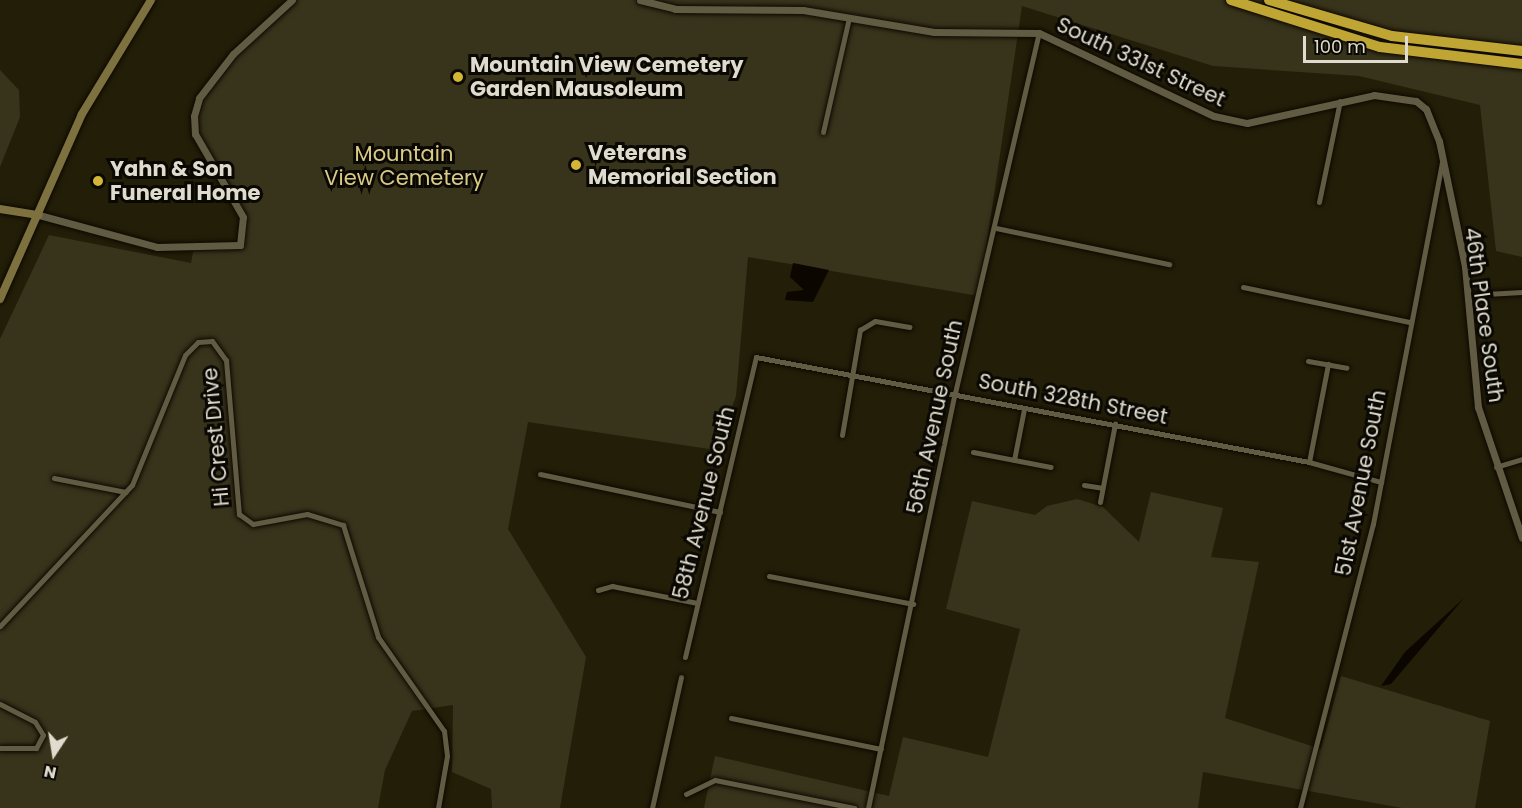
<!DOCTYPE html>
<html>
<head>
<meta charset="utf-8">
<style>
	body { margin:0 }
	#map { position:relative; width:1522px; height:808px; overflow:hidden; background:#231e08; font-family:Poppins,sans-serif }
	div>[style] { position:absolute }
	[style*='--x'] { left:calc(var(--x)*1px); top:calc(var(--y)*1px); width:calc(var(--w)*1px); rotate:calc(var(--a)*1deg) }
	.green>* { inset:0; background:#38331b }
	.water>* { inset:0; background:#0c0600 }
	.roads { filter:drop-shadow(0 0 2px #0d0800) drop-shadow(0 0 2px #0d0800) }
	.minor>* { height:5px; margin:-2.5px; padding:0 2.5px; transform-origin:2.5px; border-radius:2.5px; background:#615b44 }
	.tertiary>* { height:7px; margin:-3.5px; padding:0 3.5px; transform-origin:3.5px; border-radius:3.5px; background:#615b44 }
	.secondary>* { height:8px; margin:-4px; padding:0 4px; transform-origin:4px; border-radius:4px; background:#7d713f }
	.motorway>* { height:10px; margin:-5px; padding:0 5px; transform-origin:5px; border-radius:5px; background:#bfa534 }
	.dots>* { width:16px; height:16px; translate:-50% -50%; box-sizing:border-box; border:3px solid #0a0802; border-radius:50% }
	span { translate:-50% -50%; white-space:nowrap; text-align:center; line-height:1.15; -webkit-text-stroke:6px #0a0802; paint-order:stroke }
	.street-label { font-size:21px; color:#dfdbce }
	.poi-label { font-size:21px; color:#dfdbce; font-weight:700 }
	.left { translate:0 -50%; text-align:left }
	.park-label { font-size:21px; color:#dbca86 }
	.north { position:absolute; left:24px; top:724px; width:60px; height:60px; -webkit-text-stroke:4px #0a0802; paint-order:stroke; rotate:192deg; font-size:16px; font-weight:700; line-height:24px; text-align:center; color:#dfdbce }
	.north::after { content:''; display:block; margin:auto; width:21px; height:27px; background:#dfdbce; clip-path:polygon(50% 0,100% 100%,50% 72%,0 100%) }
	.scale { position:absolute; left:1303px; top:36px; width:105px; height:27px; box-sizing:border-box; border:3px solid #dfdbce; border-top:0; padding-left:8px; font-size:18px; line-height:21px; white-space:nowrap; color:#dfdbce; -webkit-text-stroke:4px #0a0802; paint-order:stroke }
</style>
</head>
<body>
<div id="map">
	<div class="green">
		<i style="clip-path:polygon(292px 0,1522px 0,1522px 257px,1496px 251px,1480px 105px,1359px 76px,1213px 66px,1022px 6px,979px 296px,748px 257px,736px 396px,716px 450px,528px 422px,508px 529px,586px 657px,560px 808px,492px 808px,491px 789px,452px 772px,453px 705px,412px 711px,385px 770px,378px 808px,0 808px,0 339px,49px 235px,191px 263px,195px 242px,220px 247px,244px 241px,243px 217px,195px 134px,200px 98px,222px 67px)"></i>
		<i style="clip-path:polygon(0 70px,19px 90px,20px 117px,0 167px)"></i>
		<i style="clip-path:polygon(1151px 492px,1223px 508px,1211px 557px,1259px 562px,1225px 718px,1321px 749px,1341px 676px,1490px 721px,1475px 808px,1402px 808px,1203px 772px,1198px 808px,704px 808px,715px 756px,889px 796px,903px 737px,988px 757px,1020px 629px,946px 609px,972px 501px,1035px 515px,1047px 506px,1077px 499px,1103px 507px,1139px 542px)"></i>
	</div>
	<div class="water">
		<i style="clip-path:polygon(793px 263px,829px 270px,813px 302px,785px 300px,787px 292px,804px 290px,790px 277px)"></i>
		<i style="clip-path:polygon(1464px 598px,1391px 684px,1381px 686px,1405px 652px)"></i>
	</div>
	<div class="roads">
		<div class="minor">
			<i style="--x:823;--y:132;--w:117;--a:-77.2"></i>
			<i style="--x:1319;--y:202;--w:103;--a:-78.3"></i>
			<i style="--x:996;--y:228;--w:177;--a:11.8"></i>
			<i style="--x:1243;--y:287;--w:170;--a:11.9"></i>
			<i style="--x:1468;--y:295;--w:54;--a:-3.2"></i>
			<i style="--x:1308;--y:361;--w:39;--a:10"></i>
			<i style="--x:842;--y:435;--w:107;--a:-80.3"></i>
			<i style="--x:860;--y:330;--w:17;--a:-31"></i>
			<i style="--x:875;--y:321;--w:35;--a:10"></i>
			<i style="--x:973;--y:452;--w:79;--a:10.9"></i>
			<i style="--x:1014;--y:460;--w:52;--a:-78.9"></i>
			<i style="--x:1309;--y:462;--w:100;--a:-79"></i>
			<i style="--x:1496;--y:467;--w:27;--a:-17"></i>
			<i style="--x:540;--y:474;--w:184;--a:11.9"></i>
			<i style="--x:54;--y:478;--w:73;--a:11"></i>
			<i style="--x:1084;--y:485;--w:18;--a:9"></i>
			<i style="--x:1100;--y:502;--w:80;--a:-79.2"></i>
			<i style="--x:769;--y:576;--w:147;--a:11"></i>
			<i style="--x:598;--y:590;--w:15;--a:-16"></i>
			<i style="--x:612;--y:586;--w:87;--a:11.3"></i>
			<i style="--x:0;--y:626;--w:193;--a:-46.9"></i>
			<i style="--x:132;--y:485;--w:140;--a:-67.8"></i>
			<i style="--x:185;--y:355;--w:18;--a:-45"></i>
			<i style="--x:198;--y:342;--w:14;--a:-4"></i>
			<i style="--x:212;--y:341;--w:24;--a:54"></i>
			<i style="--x:226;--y:360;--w:155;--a:85.2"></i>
			<i style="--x:239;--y:514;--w:17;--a:36"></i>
			<i style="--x:253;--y:524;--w:55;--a:-10.5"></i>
			<i style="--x:307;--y:514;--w:38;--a:17"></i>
			<i style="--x:343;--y:525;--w:117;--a:72.6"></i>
			<i style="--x:378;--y:637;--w:115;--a:54.9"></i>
			<i style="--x:444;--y:731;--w:25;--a:83"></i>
			<i style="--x:447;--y:756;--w:53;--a:99.8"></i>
			<i style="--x:685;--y:657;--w:308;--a:-76.7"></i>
			<i style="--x:756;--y:357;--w:563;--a:10.75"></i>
			<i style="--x:1309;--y:462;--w:75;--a:15.5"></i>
			<i style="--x:0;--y:704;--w:39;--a:27"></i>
			<i style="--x:35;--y:722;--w:15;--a:58"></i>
			<i style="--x:43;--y:735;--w:15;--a:118"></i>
			<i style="--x:36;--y:748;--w:36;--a:180"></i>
			<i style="--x:731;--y:718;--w:153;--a:11.7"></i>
			<i style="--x:686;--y:794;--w:32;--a:-26"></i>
			<i style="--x:715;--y:780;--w:142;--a:11.4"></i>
			<i style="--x:652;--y:808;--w:134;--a:-77.5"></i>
			<i style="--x:868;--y:808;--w:424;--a:-78.2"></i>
			<i style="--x:955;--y:393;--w:370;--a:-76.9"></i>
			<i style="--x:1300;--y:808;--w:293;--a:-75.6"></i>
			<i style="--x:1373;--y:524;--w:368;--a:-79.2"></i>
		</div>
		<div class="tertiary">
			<i style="--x:640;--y:0;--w:36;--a:14"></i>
			<i style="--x:675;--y:9;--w:128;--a:0.4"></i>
			<i style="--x:803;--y:10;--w:133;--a:9.5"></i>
			<i style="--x:934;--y:32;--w:105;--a:0.5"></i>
			<i style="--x:1039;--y:33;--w:194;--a:25.4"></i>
			<i style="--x:1214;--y:116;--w:34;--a:12"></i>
			<i style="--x:1247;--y:123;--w:130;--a:-12.4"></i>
			<i style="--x:1374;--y:95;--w:42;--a:8.1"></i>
			<i style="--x:1416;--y:101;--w:13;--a:39"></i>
			<i style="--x:1426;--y:109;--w:35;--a:68"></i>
			<i style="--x:1439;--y:141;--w:129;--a:78.3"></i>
			<i style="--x:1465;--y:267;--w:141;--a:84.7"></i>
			<i style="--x:1478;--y:407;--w:138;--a:71.4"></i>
			<i style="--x:39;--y:215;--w:122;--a:15.2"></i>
			<i style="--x:157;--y:247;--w:83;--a:-1.4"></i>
			<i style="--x:240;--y:245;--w:28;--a:-84"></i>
			<i style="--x:243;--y:217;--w:96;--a:-120"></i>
			<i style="--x:195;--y:134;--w:18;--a:-93"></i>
			<i style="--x:194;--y:116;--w:19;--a:-74"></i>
			<i style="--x:199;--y:98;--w:56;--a:-52.3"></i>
			<i style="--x:233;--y:54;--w:80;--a:-42.5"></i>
		</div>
		<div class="secondary">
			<i style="--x:0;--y:209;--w:39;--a:9"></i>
			<i style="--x:0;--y:299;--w:202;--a:-66.1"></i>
			<i style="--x:82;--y:114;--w:133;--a:-58.8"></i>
		</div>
		<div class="motorway">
			<i style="--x:1231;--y:0;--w:156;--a:17.5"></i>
			<i style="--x:1380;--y:47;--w:143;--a:6.8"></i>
			<i style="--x:1269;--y:0;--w:128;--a:16.3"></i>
			<i style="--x:1392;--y:36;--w:131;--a:6.6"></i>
		</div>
	</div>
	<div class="dots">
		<i style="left:458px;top:77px;background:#d3b635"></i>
		<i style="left:576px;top:165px;background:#d3b635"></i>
		<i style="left:98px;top:181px;background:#d3b635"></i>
	</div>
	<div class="street-label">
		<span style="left:1141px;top:62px;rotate:25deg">South 331st Street</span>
		<span style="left:1484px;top:315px;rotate:82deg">46th Place South</span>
		<span style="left:1073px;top:399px;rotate:11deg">South 328th Street</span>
		<span style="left:935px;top:417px;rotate:-78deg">56th Avenue South</span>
		<span style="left:216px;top:437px;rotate:-95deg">Hi Crest Drive</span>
		<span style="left:1361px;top:483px;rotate:-79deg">51st Avenue South</span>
		<span style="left:704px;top:503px;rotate:-76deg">58th Avenue South</span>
	</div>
	<div class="poi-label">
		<span class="left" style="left:470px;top:77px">Mountain View Cemetery<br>Garden Mausoleum</span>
		<span class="left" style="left:588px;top:165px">Veterans<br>Memorial Section</span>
		<span class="left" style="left:110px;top:181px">Yahn &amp; Son<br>Funeral Home</span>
	</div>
	<div class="park-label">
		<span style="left:404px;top:166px">Mountain<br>View Cemetery</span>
	</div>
	<div class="north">N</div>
	<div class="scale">100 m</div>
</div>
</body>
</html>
